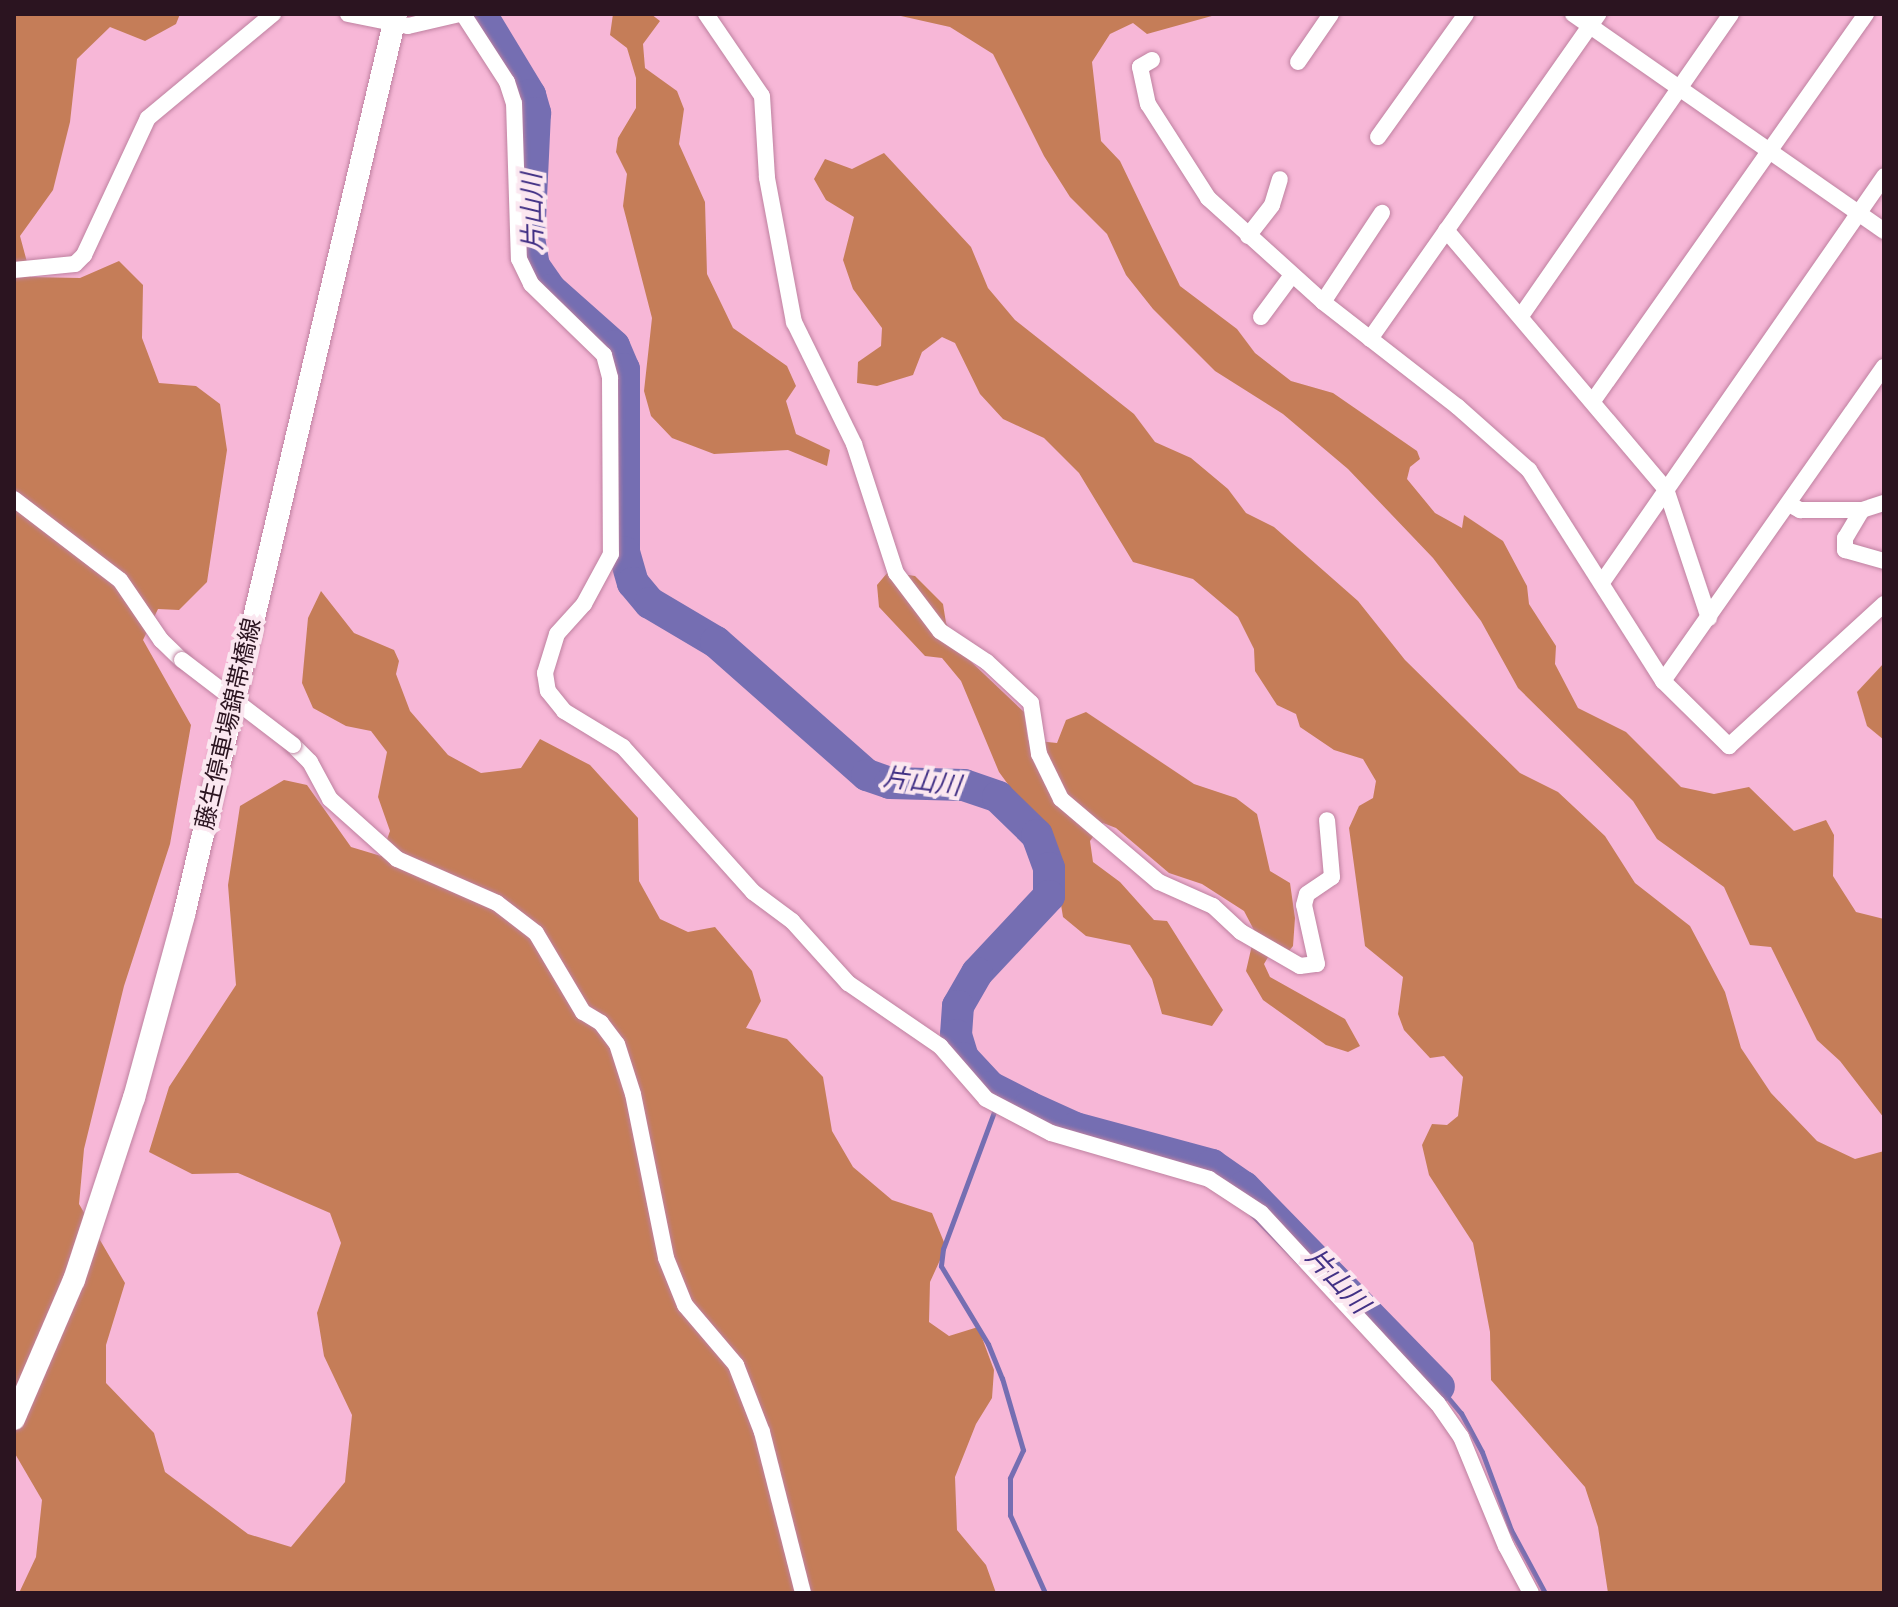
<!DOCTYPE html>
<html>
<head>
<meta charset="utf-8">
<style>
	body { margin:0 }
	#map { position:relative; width:1898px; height:1607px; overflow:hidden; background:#f7b7d7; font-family:"Roboto Serif","Noto Sans JP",serif }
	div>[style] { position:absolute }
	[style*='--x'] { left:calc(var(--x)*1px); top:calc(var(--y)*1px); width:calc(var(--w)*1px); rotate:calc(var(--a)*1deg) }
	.forest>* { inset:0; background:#c57d58 }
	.stream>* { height:5px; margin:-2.5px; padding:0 2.5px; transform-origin:2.5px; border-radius:2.5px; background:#756eb2 }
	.river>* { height:32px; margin:-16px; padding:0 16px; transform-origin:16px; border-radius:16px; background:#756eb2 }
	.roads { filter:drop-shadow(0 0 2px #be81a0) drop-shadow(0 0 2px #be81a0) }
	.street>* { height:16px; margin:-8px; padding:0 8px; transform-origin:8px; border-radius:8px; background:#fff }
	.secondary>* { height:22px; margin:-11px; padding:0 11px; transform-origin:11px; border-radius:11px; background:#fff }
	.bridges { filter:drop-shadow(0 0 2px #be81a0) drop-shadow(0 0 2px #be81a0) }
	.street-bridge>* { height:16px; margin:-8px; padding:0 8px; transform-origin:8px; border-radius:8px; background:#fff }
	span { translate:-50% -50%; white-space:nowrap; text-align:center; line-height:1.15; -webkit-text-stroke:8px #fbe7f0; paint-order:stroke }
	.street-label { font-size:24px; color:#2b1420 }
	.water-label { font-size:26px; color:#423185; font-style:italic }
	.frame { position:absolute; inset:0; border:16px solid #2b1420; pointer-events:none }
</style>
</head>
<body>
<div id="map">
	<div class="forest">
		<i style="clip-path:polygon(14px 14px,180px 14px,176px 24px,145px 41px,110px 27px,77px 59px,70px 122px,53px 190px,20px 236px,31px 277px,80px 278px,119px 261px,143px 285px,142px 338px,159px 383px,196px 386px,220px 404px,227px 450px,207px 582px,179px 610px,158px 609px,143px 640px,191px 725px,170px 844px,124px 986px,84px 1149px,79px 1204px,125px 1283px,106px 1345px,106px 1383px,154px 1433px,165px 1472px,248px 1534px,291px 1547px,345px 1482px,352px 1415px,324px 1356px,317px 1313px,341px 1243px,330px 1213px,238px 1173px,192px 1174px,149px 1152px,169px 1087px,236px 985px,228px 885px,240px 806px,284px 780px,307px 785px,351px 847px,381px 856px,390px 831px,378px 797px,387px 752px,371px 731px,346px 726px,313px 708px,302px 683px,308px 618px,321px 591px,354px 633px,394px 650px,399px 661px,396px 674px,410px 711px,448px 755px,481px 773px,521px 768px,540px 739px,590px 765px,638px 818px,639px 881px,660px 919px,688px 932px,715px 927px,752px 971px,761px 1001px,746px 1028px,787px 1039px,823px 1077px,832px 1131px,853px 1167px,892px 1200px,932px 1213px,946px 1247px,930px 1282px,929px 1322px,949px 1336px,978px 1327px,994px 1370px,992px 1398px,976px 1424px,955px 1477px,957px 1530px,986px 1565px,996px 1593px,19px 1593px,36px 1557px,42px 1500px,14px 1452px)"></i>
		<i style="clip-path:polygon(613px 14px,651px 14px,660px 21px,643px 44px,645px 68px,677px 91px,684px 109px,679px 144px,705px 202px,707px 274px,733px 328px,787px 366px,796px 386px,786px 401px,796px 434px,830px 450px,827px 466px,788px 450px,714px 454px,672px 438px,651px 416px,644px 391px,652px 318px,623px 206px,627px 174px,616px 152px,618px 138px,636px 108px,636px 78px,627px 48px,610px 35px)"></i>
		<i style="clip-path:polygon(892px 14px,1219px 14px,1147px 34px,1133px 23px,1110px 34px,1092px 62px,1101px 141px,1120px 161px,1180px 286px,1237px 329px,1255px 353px,1291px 381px,1333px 393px,1417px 451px,1420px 459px,1410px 467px,1407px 479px,1435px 513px,1462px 528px,1464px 515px,1503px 541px,1527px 586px,1529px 604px,1556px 646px,1555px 664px,1578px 708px,1626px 732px,1681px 787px,1714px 794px,1749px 787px,1794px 831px,1826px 820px,1834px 835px,1833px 876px,1856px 912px,1884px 919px,1884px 1118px,1840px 1061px,1817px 1040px,1771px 947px,1750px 945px,1724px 887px,1657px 839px,1633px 801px,1518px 688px,1481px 621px,1433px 558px,1348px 469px,1283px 414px,1215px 371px,1153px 309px,1126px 275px,1107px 234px,1070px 197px,1044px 156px,993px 54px,950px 27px)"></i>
		<i style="clip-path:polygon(884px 153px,971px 247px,988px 288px,1015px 320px,1134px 414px,1155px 442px,1191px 458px,1228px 489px,1246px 513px,1274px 527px,1358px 601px,1405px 660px,1520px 773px,1558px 792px,1605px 836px,1635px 883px,1690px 926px,1725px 992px,1741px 1048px,1771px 1093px,1817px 1141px,1855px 1159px,1884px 1151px,1884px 1593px,1608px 1593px,1598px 1527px,1585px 1487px,1491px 1380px,1490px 1332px,1473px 1243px,1429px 1175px,1422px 1145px,1432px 1124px,1447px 1125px,1458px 1116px,1463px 1077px,1444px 1056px,1430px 1058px,1404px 1030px,1398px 1014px,1403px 977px,1365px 946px,1349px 828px,1359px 806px,1373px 798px,1376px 781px,1363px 759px,1334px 750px,1300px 727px,1296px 714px,1277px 705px,1255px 671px,1254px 649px,1238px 617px,1193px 579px,1133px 562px,1079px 473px,1044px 438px,1003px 419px,980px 394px,955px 343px,942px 337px,922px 352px,913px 375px,877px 386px,857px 383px,858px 362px,881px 346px,882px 328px,853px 289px,843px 260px,854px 217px,826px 200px,814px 179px,825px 159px,852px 169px)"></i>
		<i style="clip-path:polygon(888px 572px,915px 576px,943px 604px,946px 623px,964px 655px,1024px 712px,1028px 740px,1057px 743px,1066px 720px,1086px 712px,1194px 784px,1236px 798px,1257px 814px,1270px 871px,1290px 883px,1295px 918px,1293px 946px,1289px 951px,1274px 947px,1264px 964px,1270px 977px,1345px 1019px,1360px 1046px,1348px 1052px,1326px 1045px,1263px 1000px,1246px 971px,1255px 932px,1244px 911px,1202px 884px,1169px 873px,1116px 828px,1103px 823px,1090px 841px,1093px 862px,1120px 882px,1154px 920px,1167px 921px,1223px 1010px,1212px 1026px,1162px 1014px,1152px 979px,1130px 945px,1086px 936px,1063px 917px,1051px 843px,999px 772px,961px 681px,942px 658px,925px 656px,879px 607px,877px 585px)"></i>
		<i style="clip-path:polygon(1884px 663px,1884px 740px,1867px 726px,1857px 692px)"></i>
	</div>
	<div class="stream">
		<i style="--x:1001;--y:1093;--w:166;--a:110.4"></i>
		<i style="--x:943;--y:1249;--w:17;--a:97"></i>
		<i style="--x:941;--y:1266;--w:91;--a:58.9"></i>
		<i style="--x:988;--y:1344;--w:37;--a:68"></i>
		<i style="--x:1002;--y:1378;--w:75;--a:73.7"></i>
		<i style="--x:1023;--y:1450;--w:31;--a:115"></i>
		<i style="--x:1010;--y:1478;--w:37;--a:90"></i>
		<i style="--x:1010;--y:1515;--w:85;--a:65.8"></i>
		<i style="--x:1439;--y:1387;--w:34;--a:50"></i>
		<i style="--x:1461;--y:1413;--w:44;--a:61.7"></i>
		<i style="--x:1482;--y:1452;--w:83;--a:69.6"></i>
		<i style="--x:1511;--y:1530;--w:72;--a:61.6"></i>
	</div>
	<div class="river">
		<i style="--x:481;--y:14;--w:95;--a:58.8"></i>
		<i style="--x:530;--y:95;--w:19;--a:74"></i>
		<i style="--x:535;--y:113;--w:125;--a:92.7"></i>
		<i style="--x:529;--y:238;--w:28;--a:80"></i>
		<i style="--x:534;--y:266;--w:29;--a:55"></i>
		<i style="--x:551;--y:290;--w:84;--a:41.6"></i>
		<i style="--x:614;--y:346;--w:25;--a:67"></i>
		<i style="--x:624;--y:369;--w:183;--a:90"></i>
		<i style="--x:624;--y:552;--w:32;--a:74"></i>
		<i style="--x:633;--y:583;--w:26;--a:50"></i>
		<i style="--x:650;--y:603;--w:77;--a:30.6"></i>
		<i style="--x:716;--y:642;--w:201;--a:41.4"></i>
		<i style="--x:867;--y:775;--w:24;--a:19"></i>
		<i style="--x:890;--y:783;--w:74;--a:1.5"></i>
		<i style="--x:964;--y:785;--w:36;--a:19"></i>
		<i style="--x:998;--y:797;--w:54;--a:44.3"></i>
		<i style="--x:1037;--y:835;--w:35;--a:70"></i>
		<i style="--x:1049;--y:868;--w:28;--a:90"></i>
		<i style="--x:1049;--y:896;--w:105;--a:133.1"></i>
		<i style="--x:977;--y:973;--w:38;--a:120"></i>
		<i style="--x:958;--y:1006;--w:29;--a:94"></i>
		<i style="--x:956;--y:1035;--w:24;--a:73"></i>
		<i style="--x:963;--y:1058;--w:40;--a:47"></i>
		<i style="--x:990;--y:1087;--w:44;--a:27.1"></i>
		<i style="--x:1029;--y:1107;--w:51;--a:24.5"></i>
		<i style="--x:1075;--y:1128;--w:142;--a:15.1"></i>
		<i style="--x:1212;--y:1165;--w:39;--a:35"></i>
		<i style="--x:1244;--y:1187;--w:279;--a:45.7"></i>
	</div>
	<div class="roads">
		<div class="street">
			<i style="--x:348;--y:14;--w:61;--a:11.3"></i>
			<i style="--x:408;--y:26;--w:52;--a:-13.2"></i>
			<i style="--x:463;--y:14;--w:81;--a:57.1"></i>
			<i style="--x:507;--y:82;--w:22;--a:72"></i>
			<i style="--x:514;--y:103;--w:156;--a:88.2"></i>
			<i style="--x:519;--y:259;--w:28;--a:64"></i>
			<i style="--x:531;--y:284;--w:102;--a:44.2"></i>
			<i style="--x:604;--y:355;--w:24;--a:75"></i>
			<i style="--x:610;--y:378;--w:176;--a:89.7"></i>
			<i style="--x:611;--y:554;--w:57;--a:118.4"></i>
			<i style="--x:584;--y:604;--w:40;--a:132"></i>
			<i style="--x:557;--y:634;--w:41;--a:107.1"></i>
			<i style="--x:545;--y:673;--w:18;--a:81"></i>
			<i style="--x:548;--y:691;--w:26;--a:51"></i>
			<i style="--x:564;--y:711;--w:69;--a:31.4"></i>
			<i style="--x:623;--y:747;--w:195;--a:48.1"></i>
			<i style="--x:753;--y:892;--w:49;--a:36.6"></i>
			<i style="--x:792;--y:921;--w:84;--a:47.9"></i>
			<i style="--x:848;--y:983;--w:112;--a:34.4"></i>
			<i style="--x:940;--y:1046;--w:70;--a:49"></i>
			<i style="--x:986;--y:1099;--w:73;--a:27.6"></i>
			<i style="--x:1051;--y:1133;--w:165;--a:16.2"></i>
			<i style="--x:1209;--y:1179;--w:62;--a:33.2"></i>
			<i style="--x:1261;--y:1213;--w:260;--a:47.2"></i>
			<i style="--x:1438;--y:1404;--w:40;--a:55.1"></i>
			<i style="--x:1461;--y:1437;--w:118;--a:67.6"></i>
			<i style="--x:1506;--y:1546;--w:53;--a:62"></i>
			<i style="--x:706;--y:14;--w:99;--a:55.7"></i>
			<i style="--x:762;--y:96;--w:82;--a:86.5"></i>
			<i style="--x:767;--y:178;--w:147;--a:79.4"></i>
			<i style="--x:794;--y:322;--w:136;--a:63.8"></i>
			<i style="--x:854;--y:444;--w:136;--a:72"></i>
			<i style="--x:896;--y:573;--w:73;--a:52.8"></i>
			<i style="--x:940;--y:631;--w:56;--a:33.4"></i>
			<i style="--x:987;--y:662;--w:60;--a:43"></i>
			<i style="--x:1031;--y:703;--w:52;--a:81.1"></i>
			<i style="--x:1039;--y:754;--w:50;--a:63.9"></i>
			<i style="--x:1061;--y:799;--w:128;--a:40.3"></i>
			<i style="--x:1159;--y:882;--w:59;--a:24"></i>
			<i style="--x:1213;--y:906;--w:38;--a:43"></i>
			<i style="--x:1241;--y:932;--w:68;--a:30"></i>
			<i style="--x:1300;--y:966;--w:17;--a:-7"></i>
			<i style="--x:1317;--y:964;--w:60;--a:-102.4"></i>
			<i style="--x:1304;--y:905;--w:11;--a:-75"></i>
			<i style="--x:1307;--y:894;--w:30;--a:-34"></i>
			<i style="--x:1332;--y:877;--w:57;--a:-95"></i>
			<i style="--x:1573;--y:14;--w:379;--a:34.9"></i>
			<i style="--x:1152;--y:60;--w:14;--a:150"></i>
			<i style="--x:1140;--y:67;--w:38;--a:78"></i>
			<i style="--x:1148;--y:104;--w:112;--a:57.4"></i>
			<i style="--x:1208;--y:198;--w:155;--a:42.1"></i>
			<i style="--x:1323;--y:302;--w:171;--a:37.9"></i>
			<i style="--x:1458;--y:407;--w:95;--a:41.6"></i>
			<i style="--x:1529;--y:470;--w:250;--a:57.6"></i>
			<i style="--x:1663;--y:681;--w:93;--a:44.6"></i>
			<i style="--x:1729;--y:746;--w:210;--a:-42.5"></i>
			<i style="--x:1298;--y:62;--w:58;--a:-55.5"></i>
			<i style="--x:1378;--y:137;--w:151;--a:-54.4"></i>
			<i style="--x:1446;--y:230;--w:340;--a:49.7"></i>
			<i style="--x:1666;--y:489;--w:136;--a:71.6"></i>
			<i style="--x:1248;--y:236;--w:39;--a:-52"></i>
			<i style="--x:1272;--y:205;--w:27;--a:-73"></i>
			<i style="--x:14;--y:270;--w:61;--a:-5.6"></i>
			<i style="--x:75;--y:264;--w:13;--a:-45"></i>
			<i style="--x:84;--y:255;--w:151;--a:-65"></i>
			<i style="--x:148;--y:118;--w:163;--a:-39.8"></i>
			<i style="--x:1323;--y:302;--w:107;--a:-56.5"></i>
			<i style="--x:1521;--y:316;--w:368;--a:-55.2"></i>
			<i style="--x:1261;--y:317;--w:52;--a:-53.6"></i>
			<i style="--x:1370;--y:339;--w:397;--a:-54.9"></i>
			<i style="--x:1593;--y:401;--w:474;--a:-54.8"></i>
			<i style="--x:14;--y:499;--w:133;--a:37.4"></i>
			<i style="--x:120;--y:580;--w:73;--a:55.7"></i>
			<i style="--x:161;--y:640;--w:29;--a:44"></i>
			<i style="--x:1789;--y:504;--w:13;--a:29"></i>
			<i style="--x:1800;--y:510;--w:62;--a:0"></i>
			<i style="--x:1862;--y:510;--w:23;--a:-18"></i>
			<i style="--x:1862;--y:510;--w:33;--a:121"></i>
			<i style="--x:1845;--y:538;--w:12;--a:90"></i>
			<i style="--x:1845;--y:550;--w:41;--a:15.8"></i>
			<i style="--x:1603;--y:581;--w:493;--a:-55.2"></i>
			<i style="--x:1663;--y:681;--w:384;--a:-54.9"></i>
			<i style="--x:293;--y:745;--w:24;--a:45"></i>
			<i style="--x:310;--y:762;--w:42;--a:61.6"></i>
			<i style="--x:330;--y:799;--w:90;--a:41.8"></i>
			<i style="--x:397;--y:859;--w:109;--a:23.7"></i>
			<i style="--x:497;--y:903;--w:49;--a:37.6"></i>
			<i style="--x:536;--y:933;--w:92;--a:59.3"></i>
			<i style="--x:583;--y:1012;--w:21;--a:31"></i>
			<i style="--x:601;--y:1023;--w:26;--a:53"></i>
			<i style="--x:617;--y:1044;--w:52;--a:72.3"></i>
			<i style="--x:633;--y:1094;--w:167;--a:78.6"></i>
			<i style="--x:666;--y:1258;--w:51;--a:68"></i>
			<i style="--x:685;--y:1305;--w:79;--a:49.6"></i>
			<i style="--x:736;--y:1365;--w:72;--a:68.8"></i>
			<i style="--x:762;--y:1432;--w:166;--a:75.7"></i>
		</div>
		<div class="secondary">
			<i style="--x:14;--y:1419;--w:151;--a:-66.7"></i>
			<i style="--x:74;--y:1280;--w:192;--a:-71.8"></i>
			<i style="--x:134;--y:1098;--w:190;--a:-74.7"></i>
			<i style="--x:184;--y:915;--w:926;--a:-76.76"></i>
		</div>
	</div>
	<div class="bridges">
		<div class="street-bridge">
			<i style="--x:182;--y:660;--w:140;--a:37.4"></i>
		</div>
	</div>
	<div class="street-label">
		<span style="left:229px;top:724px;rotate:-77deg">藤生停車場錦帯橋線</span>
	</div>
	<div class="water-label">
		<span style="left:533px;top:212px;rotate:-91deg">片山川</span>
		<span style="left:922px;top:782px;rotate:7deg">片山川</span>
		<span style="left:1337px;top:1281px;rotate:47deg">片山川</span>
	</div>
	<div class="frame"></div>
</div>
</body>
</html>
